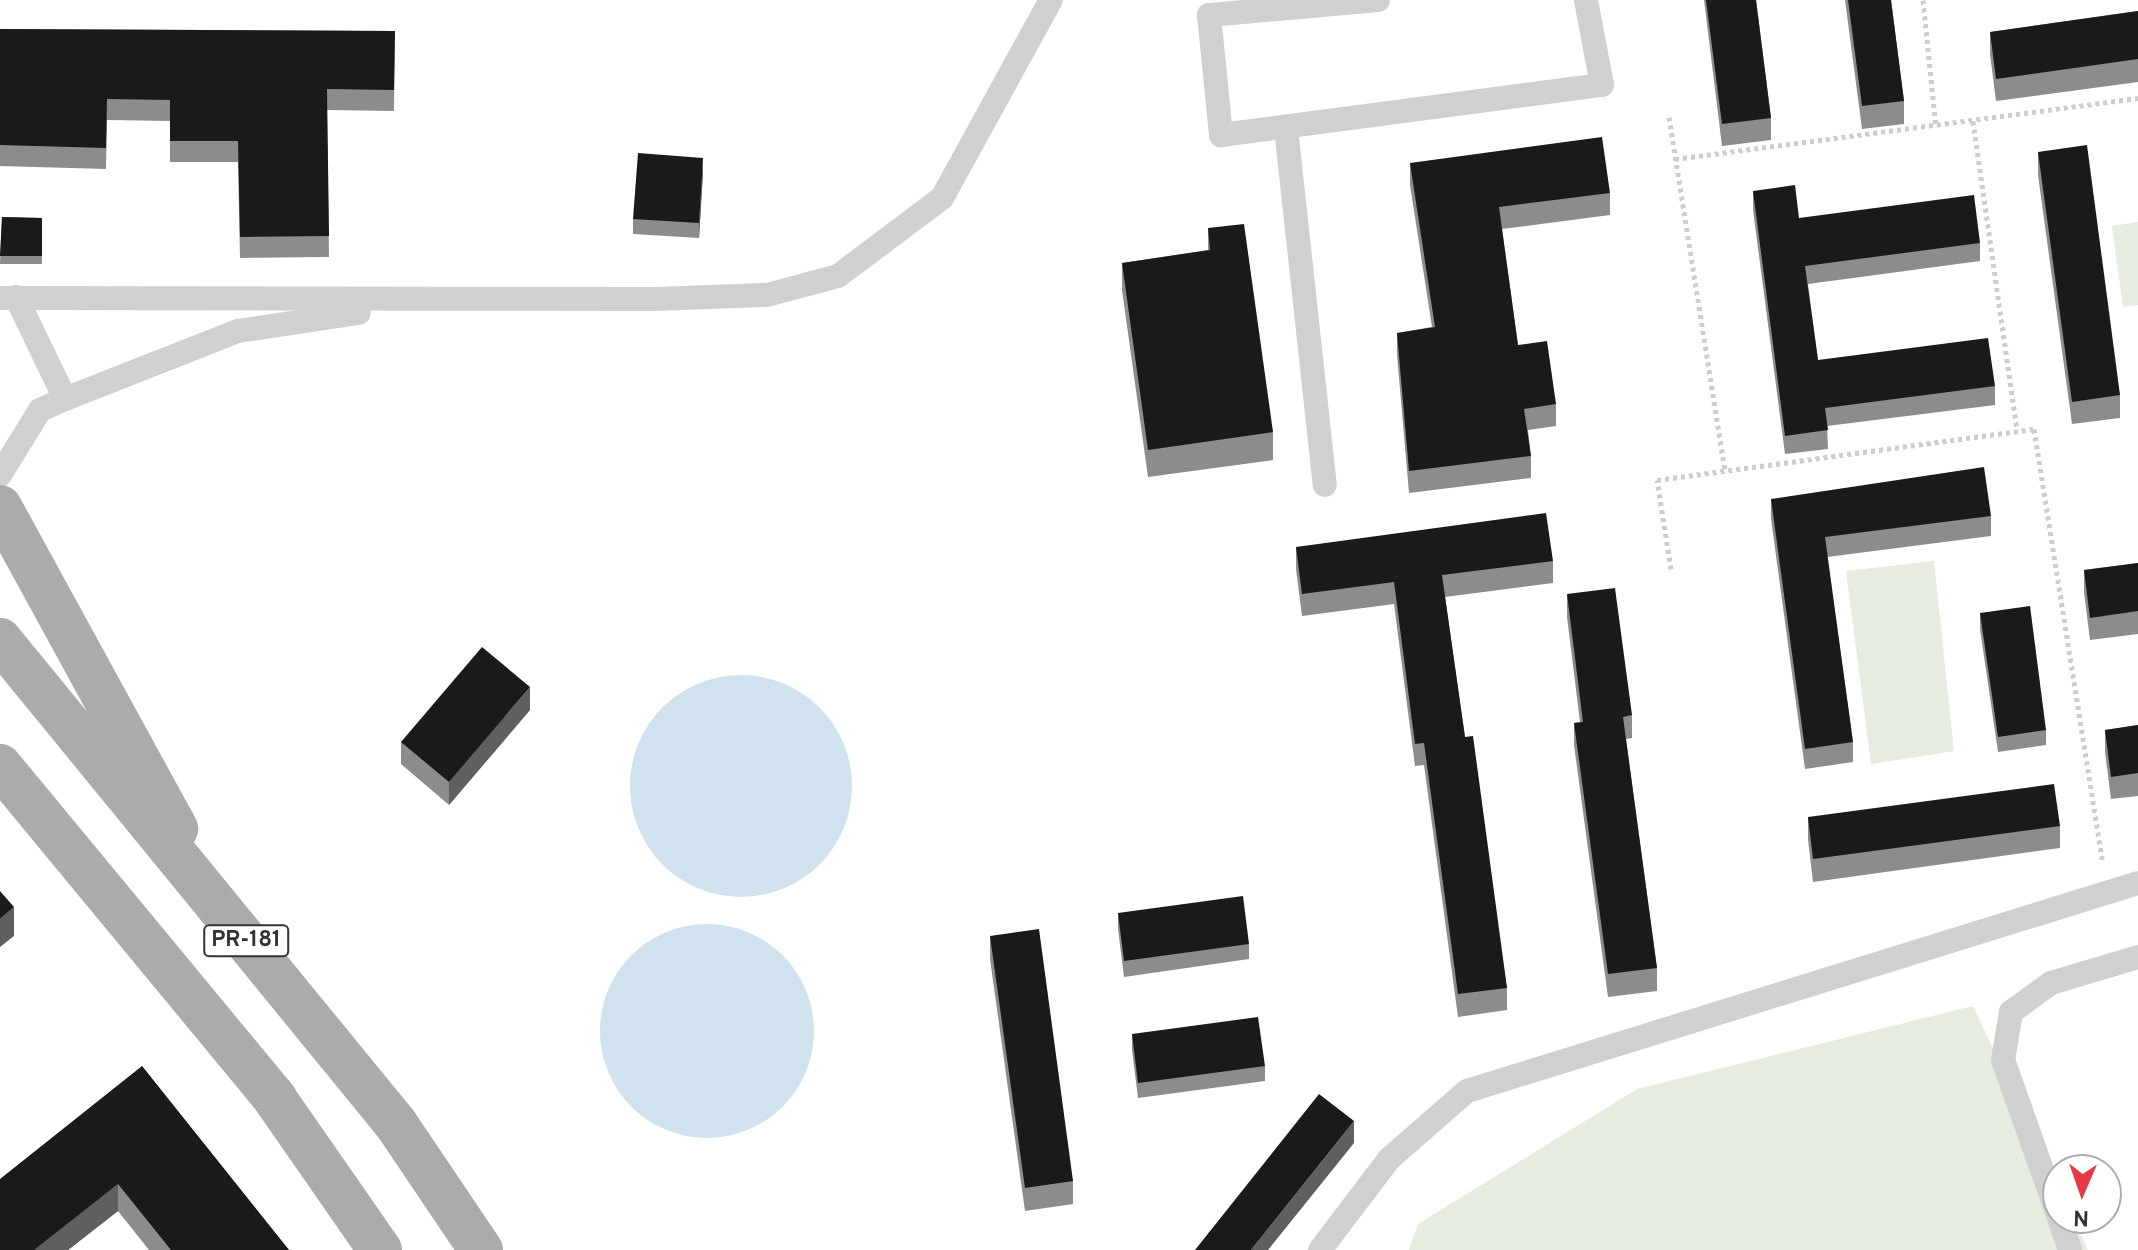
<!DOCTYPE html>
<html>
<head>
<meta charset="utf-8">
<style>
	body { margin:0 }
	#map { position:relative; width:2138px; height:1250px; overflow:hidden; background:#fff; font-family:Overpass,sans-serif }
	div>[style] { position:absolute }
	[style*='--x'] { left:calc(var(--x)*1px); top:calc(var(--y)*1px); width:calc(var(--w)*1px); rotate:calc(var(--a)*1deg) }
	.green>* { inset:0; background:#e6ecdf }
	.water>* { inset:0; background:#cfe2ee }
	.round { border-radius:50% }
	.path>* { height:5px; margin-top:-2.5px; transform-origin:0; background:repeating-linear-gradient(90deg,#cdcdcd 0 4px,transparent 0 8px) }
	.service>* { height:24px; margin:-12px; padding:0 12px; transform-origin:12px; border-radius:12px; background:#d0d0d0 }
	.primary>* { height:44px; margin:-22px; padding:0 22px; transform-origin:22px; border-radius:22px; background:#ababab }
	.wall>* { inset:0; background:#8c8c8c }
	.shaded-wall>* { inset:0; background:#5f5f5f }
	.building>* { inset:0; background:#1a1a1a }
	span { translate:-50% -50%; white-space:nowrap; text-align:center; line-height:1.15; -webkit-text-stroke:8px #fff; paint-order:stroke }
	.shield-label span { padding:2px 6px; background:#fff; border:2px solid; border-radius:6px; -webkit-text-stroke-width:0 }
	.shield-label { font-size:22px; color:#333; font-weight:700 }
	.north { position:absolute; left:2042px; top:1154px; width:80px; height:80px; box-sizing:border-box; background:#fff; border:2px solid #adadad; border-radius:50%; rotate:182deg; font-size:22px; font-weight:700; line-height:32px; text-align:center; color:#333 }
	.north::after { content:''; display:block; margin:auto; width:28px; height:36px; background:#e63946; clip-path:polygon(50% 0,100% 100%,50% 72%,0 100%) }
</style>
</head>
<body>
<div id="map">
	<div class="green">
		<i style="clip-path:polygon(2138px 222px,2138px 305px,2123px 307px,2112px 226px)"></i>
		<i style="clip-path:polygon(1934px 561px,1954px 751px,1871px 764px,1846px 571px)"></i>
		<i style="clip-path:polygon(1973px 1006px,2058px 1186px,2058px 1218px,2073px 1218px,2088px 1250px,1409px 1250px,1418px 1224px,1637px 1089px)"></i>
	</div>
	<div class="water">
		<i class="round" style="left:630px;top:675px;width:222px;height:222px"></i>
		<i class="round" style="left:600px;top:924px;width:214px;height:214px"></i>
	</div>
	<div class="path">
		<i style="--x:1923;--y:0;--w:128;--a:84.2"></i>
		<i style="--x:1669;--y:117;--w:358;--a:81"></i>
		<i style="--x:1973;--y:121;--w:312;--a:81.9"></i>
		<i style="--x:1675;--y:159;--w:467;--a:-7.5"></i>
		<i style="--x:1671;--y:569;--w:90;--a:-98.9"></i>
		<i style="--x:1657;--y:480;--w:380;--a:-7.7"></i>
		<i style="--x:2034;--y:429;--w:436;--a:81"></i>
	</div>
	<div class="service">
		<i style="--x:1378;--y:0;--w:170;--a:174.9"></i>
		<i style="--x:1209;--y:15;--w:121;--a:84.3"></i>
		<i style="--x:1221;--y:135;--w:384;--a:-7.5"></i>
		<i style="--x:1602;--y:85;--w:86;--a:-100.7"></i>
		<i style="--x:1286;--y:128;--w:359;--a:83.8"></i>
		<i style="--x:16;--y:297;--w:113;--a:64.3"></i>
		<i style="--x:0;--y:298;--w:656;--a:0.09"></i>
		<i style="--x:656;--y:299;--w:111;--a:-2.1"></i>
		<i style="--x:767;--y:295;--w:73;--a:-15"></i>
		<i style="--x:838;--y:276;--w:130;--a:-36.9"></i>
		<i style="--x:942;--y:198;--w:226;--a:-61.2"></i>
		<i style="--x:0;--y:475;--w:76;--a:-58.4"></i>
		<i style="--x:40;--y:410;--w:27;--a:-24"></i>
		<i style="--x:65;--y:399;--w:186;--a:-21.5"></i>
		<i style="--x:238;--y:331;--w:122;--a:-8.5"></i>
		<i style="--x:2058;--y:1215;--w:164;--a:-109.5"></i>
		<i style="--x:2003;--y:1060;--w:49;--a:-80.5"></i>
		<i style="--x:2011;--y:1012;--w:49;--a:-35.9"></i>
		<i style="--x:2051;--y:983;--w:91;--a:-16.6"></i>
		<i style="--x:2059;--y:1218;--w:34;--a:71"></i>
		<i style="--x:1320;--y:1250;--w:114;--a:-52.8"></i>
		<i style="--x:1389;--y:1159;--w:103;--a:-41.1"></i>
		<i style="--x:1467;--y:1091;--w:702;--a:-17.22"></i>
	</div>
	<div class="primary">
		<i style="--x:0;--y:507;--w:367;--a:61.3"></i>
		<i style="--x:0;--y:640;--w:625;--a:50.71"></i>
		<i style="--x:396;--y:1124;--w:152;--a:56"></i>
		<i style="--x:0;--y:766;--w:432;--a:50.4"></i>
		<i style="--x:275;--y:1099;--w:184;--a:55.2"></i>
	</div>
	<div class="wall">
		<i style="clip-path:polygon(1704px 0,1756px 0,1771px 118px,1771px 140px,1722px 146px)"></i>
		<i style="clip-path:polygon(1845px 0,1891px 0,1904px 101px,1904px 124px,1862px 129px)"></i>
		<i style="clip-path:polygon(2138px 11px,2138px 82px,1996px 101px,1990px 54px,1990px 32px)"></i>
		<i style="clip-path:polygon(0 29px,395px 31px,394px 111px,327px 110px,329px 257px,240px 258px,238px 162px,170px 162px,170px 121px,107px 120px,106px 169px,0 166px)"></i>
		<i style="clip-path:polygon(2038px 152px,2120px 395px,2120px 418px,2072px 424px,2038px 175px)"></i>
		<i style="clip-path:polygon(1410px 163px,1610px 193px,1610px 215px,1502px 229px,1518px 345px,1556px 404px,1556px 426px,1528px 430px,1531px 456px,1531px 478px,1409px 493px,1397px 355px,1397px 333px,1432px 327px,1410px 185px)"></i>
		<i style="clip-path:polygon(703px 173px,699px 238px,633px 234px,633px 219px)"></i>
		<i style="clip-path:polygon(1753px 191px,1799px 218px,1980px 243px,1980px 261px,1808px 284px,1818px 360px,1995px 386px,1995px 405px,1827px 426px,1828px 449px,1785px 454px,1753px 210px)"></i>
		<i style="clip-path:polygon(2px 217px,42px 218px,42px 264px,0 264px)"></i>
		<i style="clip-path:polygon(1208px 228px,1273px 432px,1273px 460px,1148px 477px,1122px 290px,1122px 263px,1208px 250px)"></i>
		<i style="clip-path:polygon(1771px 499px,1991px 516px,1991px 536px,1827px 557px,1853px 742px,1853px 762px,1805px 769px,1771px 519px)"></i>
		<i style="clip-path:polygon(1296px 547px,1553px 561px,1553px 583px,1445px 597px,1465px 737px,1507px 988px,1507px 1010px,1458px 1017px,1424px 765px,1415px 766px,1394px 604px,1302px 616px,1296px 569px)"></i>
		<i style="clip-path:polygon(2138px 563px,2138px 634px,2090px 640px,2084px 592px,2084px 570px)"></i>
		<i style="clip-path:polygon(1567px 594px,1632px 715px,1632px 738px,1626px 739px,1657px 968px,1657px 991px,1608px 997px,1574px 745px,1574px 723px,1580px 722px,1567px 617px)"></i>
		<i style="clip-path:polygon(1980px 613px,2046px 730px,2046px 745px,1998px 752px,1980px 629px)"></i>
		<i style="clip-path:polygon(530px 710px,449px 805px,401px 764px,401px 742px)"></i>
		<i style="clip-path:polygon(2138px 725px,2138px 796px,2111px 799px,2105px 752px,2105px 730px)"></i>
		<i style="clip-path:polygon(1808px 817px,2060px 826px,2060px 848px,1813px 882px,1808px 840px)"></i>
		<i style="clip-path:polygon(1118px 913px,1249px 944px,1249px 959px,1124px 977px,1118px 929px)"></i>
		<i style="clip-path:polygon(990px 936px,1073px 1181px,1073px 1204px,1025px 1211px,990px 959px)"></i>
		<i style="clip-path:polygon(1132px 1034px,1265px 1066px,1265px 1081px,1138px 1098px,1132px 1050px)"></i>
		<i style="clip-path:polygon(142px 1066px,289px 1250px,149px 1250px,118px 1211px,68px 1250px,0 1250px)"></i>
	</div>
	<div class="shaded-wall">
		<i style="clip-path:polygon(703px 158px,703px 173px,699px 238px,699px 223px)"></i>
		<i style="clip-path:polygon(530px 687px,530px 710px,449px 805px,449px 782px)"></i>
		<i style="clip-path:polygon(14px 907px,14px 936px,0 947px,0 919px)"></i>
		<i style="clip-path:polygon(1354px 1121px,1354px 1143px,1268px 1250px,1251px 1250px)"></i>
		<i style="clip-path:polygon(118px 1184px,118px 1211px,68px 1250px,34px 1250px)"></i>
	</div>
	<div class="building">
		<i style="clip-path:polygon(1706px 0,1756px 0,1771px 118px,1722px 124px)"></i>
		<i style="clip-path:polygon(1848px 0,1891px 0,1904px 101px,1862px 106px)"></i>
		<i style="clip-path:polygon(2138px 11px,2138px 59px,1996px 79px,1990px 32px)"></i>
		<i style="clip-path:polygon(0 29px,395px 31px,394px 90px,327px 89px,329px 236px,240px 237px,238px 141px,170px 141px,170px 100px,107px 99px,106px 148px,0 145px)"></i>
		<i style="clip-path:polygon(1602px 137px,1610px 193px,1499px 207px,1518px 345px,1547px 341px,1556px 404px,1524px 409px,1531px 456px,1409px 471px,1397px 333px,1435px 327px,1410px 163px)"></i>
		<i style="clip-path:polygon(2087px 145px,2120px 395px,2072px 402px,2038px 152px)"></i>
		<i style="clip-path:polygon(638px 153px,703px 158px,699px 223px,633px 219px)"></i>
		<i style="clip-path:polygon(1795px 185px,1799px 218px,1974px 195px,1980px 243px,1805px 266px,1818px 360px,1988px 338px,1995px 386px,1825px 408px,1828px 430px,1785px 436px,1753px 191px)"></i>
		<i style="clip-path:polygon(2px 217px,42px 218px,42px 256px,0 256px)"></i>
		<i style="clip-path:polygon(1244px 224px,1273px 432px,1148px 450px,1122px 263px,1210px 250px,1208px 228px)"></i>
		<i style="clip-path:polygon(1984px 467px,1991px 516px,1825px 537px,1853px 742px,1805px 749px,1771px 499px)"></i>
		<i style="clip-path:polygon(1546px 513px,1553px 561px,1442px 575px,1465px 737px,1473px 736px,1507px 988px,1458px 994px,1424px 743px,1415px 744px,1394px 582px,1302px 594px,1296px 547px)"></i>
		<i style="clip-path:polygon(2138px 563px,2138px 611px,2090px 618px,2084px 570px)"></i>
		<i style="clip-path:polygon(1615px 588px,1632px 715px,1623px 717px,1657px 968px,1608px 974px,1574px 723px,1583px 722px,1567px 594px)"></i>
		<i style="clip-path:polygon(2030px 606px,2046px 730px,1998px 737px,1980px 613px)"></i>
		<i style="clip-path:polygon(482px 647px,530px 687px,449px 782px,401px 742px)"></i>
		<i style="clip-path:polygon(2138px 725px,2138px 773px,2111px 777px,2105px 730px)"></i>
		<i style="clip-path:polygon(2054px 784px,2060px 826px,1813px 859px,1808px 817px)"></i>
		<i style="clip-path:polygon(0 891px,14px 907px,0 919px)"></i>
		<i style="clip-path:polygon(1243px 896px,1249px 944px,1124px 961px,1118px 913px)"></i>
		<i style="clip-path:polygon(1039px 929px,1073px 1181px,1025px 1188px,990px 936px)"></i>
		<i style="clip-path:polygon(1258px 1017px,1265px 1066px,1138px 1083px,1132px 1034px)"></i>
		<i style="clip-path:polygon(142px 1066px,289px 1250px,171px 1250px,118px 1184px,34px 1250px,0 1250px,0 1179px)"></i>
		<i style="clip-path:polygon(1319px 1094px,1354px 1121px,1251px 1250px,1195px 1250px)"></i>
	</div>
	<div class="shield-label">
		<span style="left:246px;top:941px">PR-181</span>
	</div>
	<div class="north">N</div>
</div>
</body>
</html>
